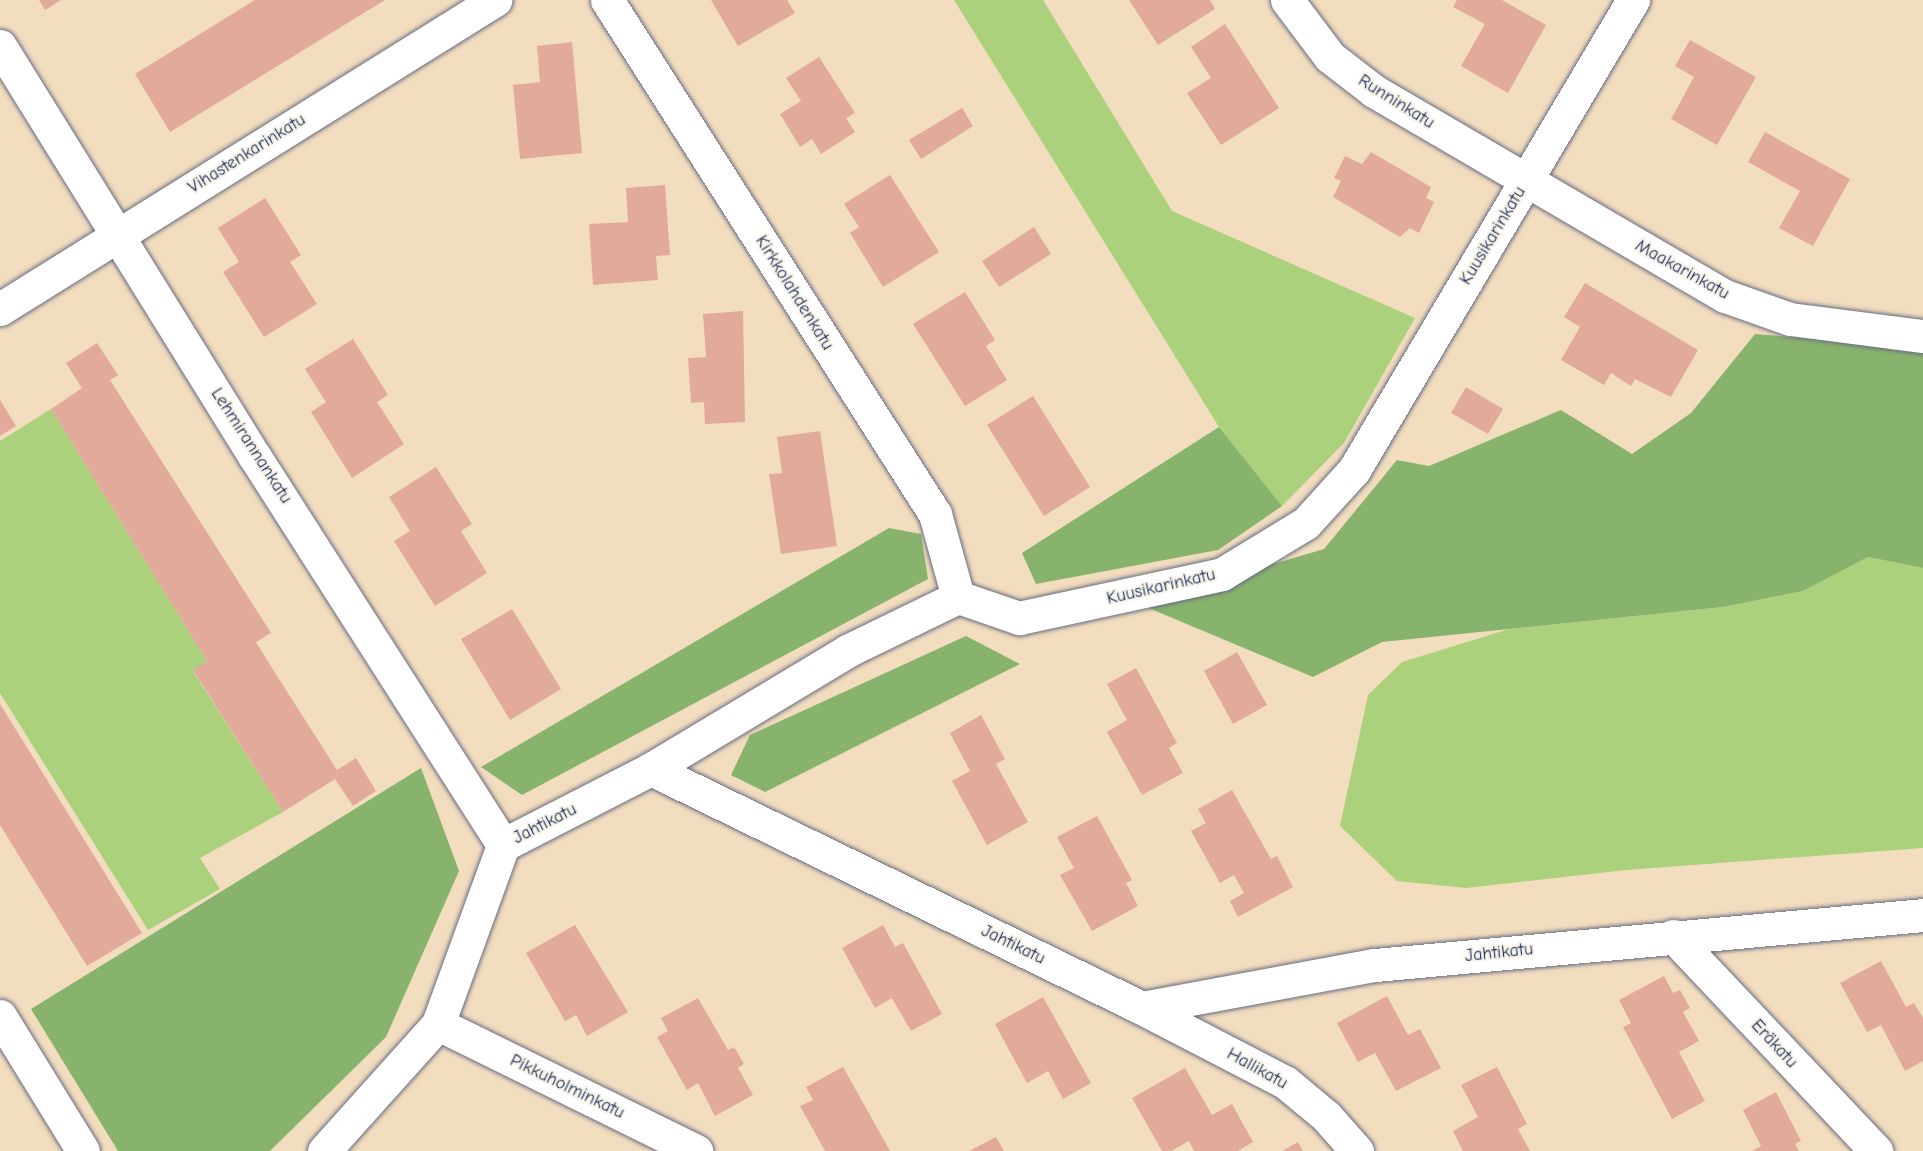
<!DOCTYPE html>
<html>
<head>
<meta charset="utf-8">
<style>
	body { margin:0 }
	#map { position:relative; width:1923px; height:1151px; overflow:hidden; background:#f3ddbf; font-family:"Comic Neue",sans-serif }
	div>[style] { position:absolute }
	[style*='--x'] { left:calc(var(--x)*1px); top:calc(var(--y)*1px); width:calc(var(--w)*1px); rotate:calc(var(--a)*1deg) }
	.green>* { inset:0; background:#abd17c }
	.forest>* { inset:0; background:#88b36c }
	.building>* { inset:0; background:#e1aa9a }
	.roads { filter:drop-shadow(0 0 2px #676c80) drop-shadow(0 0 2px #676c80) }
	.minor>* { height:33px; margin:-16.5px; padding:0 16.5px; transform-origin:16.5px; border-radius:16.5px; background:#fff }
	span { translate:-50% -50%; white-space:nowrap; text-align:center; line-height:1.15; -webkit-text-stroke:4.5px #f7f3e8; paint-order:stroke }
	.street-label { font-size:18px; color:#1b2f5e }
</style>
</head>
<body>
<div id="map">
	<div class="green">
		<i style="clip-path:polygon(954px 0,1043px 0,1172px 211px,1415px 318px,1344px 443px,1282px 506px,1219px 427px)"></i>
		<i style="clip-path:polygon(51px 409px,207px 661px,193px 671px,283px 812px,200px 858px,220px 889px,148px 930px,0 693px,0 441px)"></i>
		<i style="clip-path:polygon(1868px 557px,1923px 568px,1923px 848px,1626px 870px,1466px 888px,1397px 881px,1340px 826px,1368px 695px,1402px 662px,1509px 629px,1723px 607px,1803px 591px)"></i>
	</div>
	<div class="forest">
		<i style="clip-path:polygon(1755px 334px,1923px 348px,1923px 568px,1868px 557px,1803px 591px,1723px 607px,1382px 642px,1313px 677px,1139px 604px,1324px 549px,1397px 460px,1429px 466px,1561px 410px,1632px 454px,1691px 413px)"></i>
		<i style="clip-path:polygon(1219px 427px,1282px 506px,1218px 550px,1036px 584px,1022px 553px)"></i>
		<i style="clip-path:polygon(889px 528px,921px 534px,928px 579px,522px 795px,481px 767px)"></i>
		<i style="clip-path:polygon(966px 636px,1020px 664px,765px 792px,731px 775px,750px 735px)"></i>
		<i style="clip-path:polygon(421px 768px,459px 871px,386px 1037px,270px 1151px,118px 1151px,31px 1009px)"></i>
	</div>
	<div class="building">
		<i style="clip-path:polygon(39px 0,61px 0,45px 10px)"></i>
		<i style="clip-path:polygon(255px 0,385px 0,170px 132px,135px 74px)"></i>
		<i style="clip-path:polygon(711px 0,787px 0,795px 13px,738px 46px)"></i>
		<i style="clip-path:polygon(1129px 0,1210px 0,1215px 9px,1158px 45px)"></i>
		<i style="clip-path:polygon(1457px 0,1502px 0,1546px 25px,1508px 93px,1461px 66px,1485px 24px,1453px 7px)"></i>
		<i style="clip-path:polygon(1225px 24px,1279px 108px,1221px 145px,1187px 93px,1211px 78px,1191px 47px)"></i>
		<i style="clip-path:polygon(1690px 40px,1756px 77px,1717px 145px,1671px 119px,1694px 77px,1675px 66px)"></i>
		<i style="clip-path:polygon(572px 42px,582px 153px,520px 159px,513px 85px,540px 82px,537px 46px)"></i>
		<i style="clip-path:polygon(819px 57px,855px 113px,846px 118px,855px 132px,821px 154px,812px 139px,800px 147px,780px 114px,801px 101px,786px 78px)"></i>
		<i style="clip-path:polygon(962px 108px,973px 126px,921px 159px,909px 140px)"></i>
		<i style="clip-path:polygon(1765px 132px,1850px 179px,1813px 246px,1779px 228px,1800px 191px,1748px 162px)"></i>
		<i style="clip-path:polygon(1371px 152px,1431px 187px,1426px 198px,1434px 202px,1419px 233px,1410px 228px,1400px 237px,1333px 197px,1341px 181px,1334px 178px,1345px 156px,1362px 164px)"></i>
		<i style="clip-path:polygon(890px 175px,939px 252px,883px 287px,850px 233px,859px 227px,844px 204px)"></i>
		<i style="clip-path:polygon(665px 185px,670px 255px,656px 256px,658px 280px,593px 285px,589px 224px,628px 222px,626px 188px)"></i>
		<i style="clip-path:polygon(265px 198px,301px 255px,290px 262px,317px 304px,264px 337px,223px 272px,239px 262px,218px 228px)"></i>
		<i style="clip-path:polygon(1034px 227px,1051px 254px,999px 287px,982px 261px)"></i>
		<i style="clip-path:polygon(1585px 283px,1698px 350px,1671px 397px,1635px 379px,1631px 386px,1611px 373px,1604px 385px,1561px 360px,1580px 327px,1564px 317px)"></i>
		<i style="clip-path:polygon(965px 292px,995px 340px,986px 346px,1007px 380px,965px 406px,913px 324px)"></i>
		<i style="clip-path:polygon(743px 311px,745px 422px,705px 424px,704px 402px,691px 403px,688px 358px,706px 357px,703px 314px)"></i>
		<i style="clip-path:polygon(353px 339px,388px 395px,377px 402px,404px 444px,352px 478px,311px 412px,326px 402px,305px 369px)"></i>
		<i style="clip-path:polygon(97px 343px,118px 375px,110px 380px,271px 633px,256px 642px,272px 668px,337px 770px,356px 758px,376px 791px,353px 806px,335px 779px,283px 812px,193px 670px,207px 661px,51px 409px,82px 388px,66px 363px)"></i>
		<i style="clip-path:polygon(1466px 387px,1503px 409px,1488px 434px,1451px 413px)"></i>
		<i style="clip-path:polygon(1033px 396px,1090px 487px,1044px 516px,987px 425px)"></i>
		<i style="clip-path:polygon(0 400px,16px 426px,0 436px)"></i>
		<i style="clip-path:polygon(820px 431px,837px 546px,781px 554px,769px 474px,782px 473px,777px 437px)"></i>
		<i style="clip-path:polygon(436px 467px,472px 524px,461px 531px,487px 573px,435px 606px,394px 541px,410px 531px,389px 497px)"></i>
		<i style="clip-path:polygon(512px 609px,561px 689px,510px 720px,461px 639px)"></i>
		<i style="clip-path:polygon(1237px 652px,1267px 705px,1233px 724px,1204px 671px)"></i>
		<i style="clip-path:polygon(1136px 668px,1177px 743px,1169px 748px,1183px 773px,1142px 795px,1107px 732px,1127px 720px,1107px 684px)"></i>
		<i style="clip-path:polygon(0 704px,142px 933px,87px 966px,0 825px)"></i>
		<i style="clip-path:polygon(981px 715px,1005px 759px,996px 764px,1028px 822px,987px 845px,952px 781px,970px 771px,950px 733px)"></i>
		<i style="clip-path:polygon(1232px 790px,1271px 859px,1277px 856px,1293px 887px,1238px 917px,1230px 901px,1244px 893px,1234px 875px,1220px 883px,1191px 831px,1206px 823px,1198px 809px)"></i>
		<i style="clip-path:polygon(1097px 816px,1132px 880px,1126px 883px,1138px 906px,1092px 931px,1060px 875px,1074px 868px,1057px 837px)"></i>
		<i style="clip-path:polygon(575px 925px,628px 1012px,587px 1036px,576px 1015px,565px 1021px,526px 953px)"></i>
		<i style="clip-path:polygon(883px 925px,895px 947px,903px 943px,942px 1014px,911px 1031px,892px 998px,875px 1008px,842px 948px)"></i>
		<i style="clip-path:polygon(1881px 961px,1906px 1007px,1914px 1003px,1923px 1018px,1923px 1061px,1905px 1071px,1881px 1025px,1867px 1032px,1840px 983px)"></i>
		<i style="clip-path:polygon(1664px 976px,1673px 993px,1680px 990px,1690px 1008px,1683px 1012px,1699px 1041px,1679px 1052px,1705px 1101px,1672px 1119px,1623px 1027px,1631px 1023px,1619px 1000px)"></i>
		<i style="clip-path:polygon(1387px 996px,1408px 1035px,1420px 1029px,1441px 1068px,1396px 1091px,1375px 1053px,1358px 1062px,1337px 1023px)"></i>
		<i style="clip-path:polygon(1043px 997px,1091px 1083px,1063px 1099px,1048px 1071px,1027px 1083px,995px 1024px)"></i>
		<i style="clip-path:polygon(698px 998px,728px 1050px,734px 1047px,744px 1064px,738px 1068px,753px 1095px,715px 1116px,698px 1083px,687px 1090px,657px 1037px,668px 1031px,661px 1018px)"></i>
		<i style="clip-path:polygon(843px 1067px,890px 1151px,825px 1151px,800px 1106px,813px 1100px,806px 1087px)"></i>
		<i style="clip-path:polygon(1497px 1067px,1527px 1124px,1518px 1129px,1530px 1151px,1463px 1151px,1453px 1131px,1478px 1117px,1461px 1085px)"></i>
		<i style="clip-path:polygon(1185px 1068px,1212px 1115px,1232px 1104px,1253px 1142px,1238px 1151px,1194px 1151px,1189px 1141px,1171px 1151px,1162px 1151px,1132px 1098px)"></i>
		<i style="clip-path:polygon(1776px 1092px,1801px 1141px,1795px 1144px,1799px 1151px,1752px 1151px,1761px 1146px,1743px 1110px)"></i>
		<i style="clip-path:polygon(996px 1137px,1004px 1151px,969px 1151px)"></i>
		<i style="clip-path:polygon(1298px 1142px,1303px 1151px,1282px 1151px)"></i>
	</div>
	<div class="roads">
		<div class="minor">
			<i style="--x:607;--y:0;--w:610;--a:57.46"></i>
			<i style="--x:935;--y:514;--w:86;--a:74.5"></i>
			<i style="--x:1287;--y:0;--w:71;--a:53"></i>
			<i style="--x:1330;--y:57;--w:56;--a:37.7"></i>
			<i style="--x:1374;--y:91;--w:406;--a:30.3"></i>
			<i style="--x:1725;--y:296;--w:69;--a:19.5"></i>
			<i style="--x:1790;--y:319;--w:134;--a:7.3"></i>
			<i style="--x:0;--y:46;--w:484;--a:58.2"></i>
			<i style="--x:255;--y:457;--w:460;--a:57.4"></i>
			<i style="--x:0;--y:309;--w:584;--a:-31.97"></i>
			<i style="--x:651;--y:769;--w:546;--a:25.96"></i>
			<i style="--x:1142;--y:1008;--w:237;--a:-10.5"></i>
			<i style="--x:1375;--y:965;--w:550;--a:-5.21"></i>
			<i style="--x:1673;--y:936;--w:296;--a:46.6"></i>
			<i style="--x:1142;--y:1008;--w:161;--a:27.4"></i>
			<i style="--x:1285;--y:1082;--w:53;--a:39.7"></i>
			<i style="--x:1326;--y:1116;--w:47;--a:48.5"></i>
			<i style="--x:0;--y:1016;--w:158;--a:58.4"></i>
			<i style="--x:438;--y:1024;--w:288;--a:26.2"></i>
			<i style="--x:324;--y:1151;--w:171;--a:-48.1"></i>
			<i style="--x:438;--y:1024;--w:190;--a:-70"></i>
			<i style="--x:503;--y:845;--w:166;--a:-27.2"></i>
			<i style="--x:651;--y:769;--w:229;--a:-31"></i>
			<i style="--x:847;--y:651;--w:123;--a:-25.9"></i>
			<i style="--x:958;--y:597;--w:65;--a:19"></i>
			<i style="--x:1019;--y:618;--w:208;--a:-12.2"></i>
			<i style="--x:1222;--y:574;--w:98;--a:-31.3"></i>
			<i style="--x:1306;--y:523;--w:72;--a:-47.8"></i>
			<i style="--x:1354;--y:470;--w:547;--a:-59.31"></i>
		</div>
	</div>
	<div class="street-label">
		<span style="left:1396px;top:102px;rotate:32deg">Runninkatu</span>
		<span style="left:247px;top:154px;rotate:-32deg">Vihastenkarinkatu</span>
		<span style="left:1493px;top:236px;rotate:-59deg">Kuusikarinkatu</span>
		<span style="left:1682px;top:270px;rotate:29deg">Maakarinkatu</span>
		<span style="left:794px;top:293px;rotate:58deg">Kirkkolahdenkatu</span>
		<span style="left:251px;top:446px;rotate:57deg">Lehmirannankatu</span>
		<span style="left:1161px;top:587px;rotate:-13deg">Kuusikarinkatu</span>
		<span style="left:545px;top:824px;rotate:-27deg">Jahtikatu</span>
		<span style="left:1013px;top:945px;rotate:26deg">Jahtikatu</span>
		<span style="left:1499px;top:953px;rotate:-6deg">Jahtikatu</span>
		<span style="left:1774px;top:1044px;rotate:47deg">Eräkatu</span>
		<span style="left:1257px;top:1069px;rotate:29deg">Hallikatu</span>
		<span style="left:567px;top:1087px;rotate:26deg">Pikkuholminkatu</span>
	</div>
</div>
</body>
</html>
